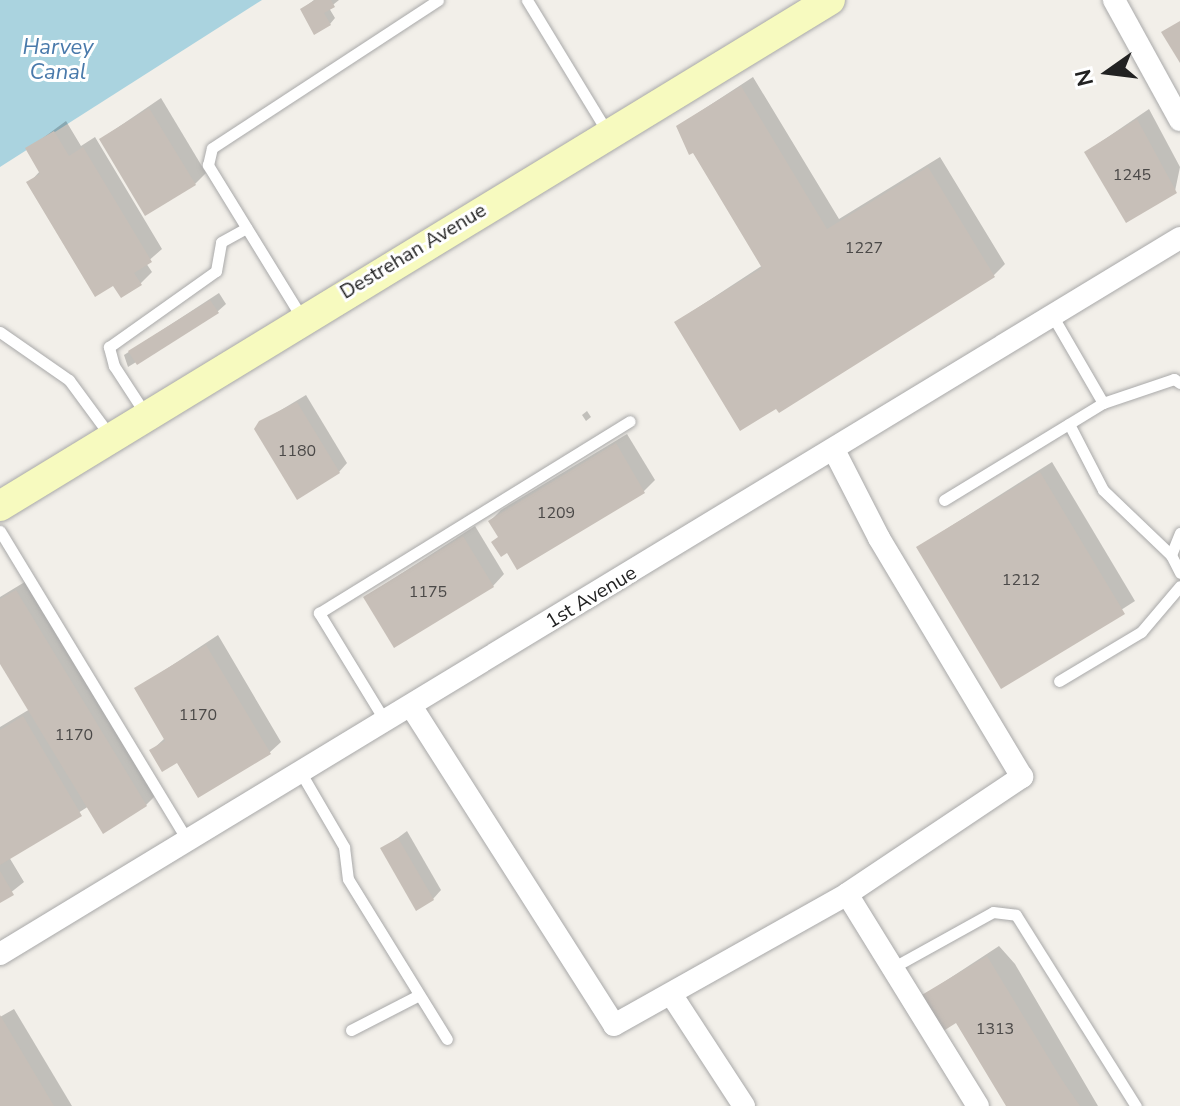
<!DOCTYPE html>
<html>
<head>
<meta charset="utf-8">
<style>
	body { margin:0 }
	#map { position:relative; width:1180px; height:1106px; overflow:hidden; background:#f2efe9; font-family:"Nunito Sans",sans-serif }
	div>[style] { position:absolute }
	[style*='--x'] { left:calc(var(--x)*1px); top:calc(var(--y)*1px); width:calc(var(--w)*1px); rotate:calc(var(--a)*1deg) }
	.water>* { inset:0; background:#aad3df }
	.shadow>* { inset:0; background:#0003 }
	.building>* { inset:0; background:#c7bfb8 }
	.roads { filter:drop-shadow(0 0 2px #a9a9a9) drop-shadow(0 0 2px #a9a9a9) }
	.lane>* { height:11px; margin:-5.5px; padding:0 5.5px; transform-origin:5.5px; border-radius:5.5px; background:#fff }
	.street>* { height:22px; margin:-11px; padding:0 11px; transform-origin:11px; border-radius:11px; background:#fff }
	.secondary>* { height:30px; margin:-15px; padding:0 15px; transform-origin:15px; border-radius:15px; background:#f7fabf }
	span { translate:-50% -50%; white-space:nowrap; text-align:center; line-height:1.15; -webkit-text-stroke:6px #fff; paint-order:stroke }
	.number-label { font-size:16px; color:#4b4948 }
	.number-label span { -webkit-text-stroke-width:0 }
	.street-label { font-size:20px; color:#222 }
	.water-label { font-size:22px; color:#4a7aab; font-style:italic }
	.north { position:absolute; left:1068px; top:32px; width:80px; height:80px; -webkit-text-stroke:6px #fff; paint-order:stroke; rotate:256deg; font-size:22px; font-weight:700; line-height:32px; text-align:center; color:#222 }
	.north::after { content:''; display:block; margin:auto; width:28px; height:36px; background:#222; clip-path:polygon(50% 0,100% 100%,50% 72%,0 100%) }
</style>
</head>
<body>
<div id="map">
	<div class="water">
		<i style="clip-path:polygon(0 0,262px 0,0 167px)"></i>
	</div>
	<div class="shadow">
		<i style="clip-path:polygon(314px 0,339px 0,329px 8px,335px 18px,330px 24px,302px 9px)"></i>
		<i style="clip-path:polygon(753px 77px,839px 219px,940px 157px,1005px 264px,994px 275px,676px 322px,763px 265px,678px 126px)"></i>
		<i style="clip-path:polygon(161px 98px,206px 173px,195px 184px,101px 139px)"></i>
		<i style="clip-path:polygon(1149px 109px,1180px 167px,1175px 191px,1086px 152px)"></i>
		<i style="clip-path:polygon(66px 121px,81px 146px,95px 137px,162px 249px,146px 263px,152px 272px,140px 284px,29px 183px,41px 170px,28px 149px)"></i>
		<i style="clip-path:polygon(219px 293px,226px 304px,217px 312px,128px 367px,124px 355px)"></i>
		<i style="clip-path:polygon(306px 395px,347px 463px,339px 472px,261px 422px)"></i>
		<i style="clip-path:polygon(587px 411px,591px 417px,586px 421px,582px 415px)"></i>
		<i style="clip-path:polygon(627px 434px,655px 480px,644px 491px,500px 536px,490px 521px,501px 510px)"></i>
		<i style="clip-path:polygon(1052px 462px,1135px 601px,1002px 686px,918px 547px)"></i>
		<i style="clip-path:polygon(475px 526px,504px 574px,493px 586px,365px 597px)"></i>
		<i style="clip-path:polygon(28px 580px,157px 794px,146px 805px,89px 806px,9px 857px,24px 882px,0 901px,0 727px,30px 709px,0 660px,0 597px)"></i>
		<i style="clip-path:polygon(218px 635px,281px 742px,269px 753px,178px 761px,152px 750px,165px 738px,136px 689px)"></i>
		<i style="clip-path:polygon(407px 831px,441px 890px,433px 899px,383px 849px)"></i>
		<i style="clip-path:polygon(999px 946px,1015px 964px,1098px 1106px,1008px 1106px,956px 1021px,918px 999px)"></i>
		<i style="clip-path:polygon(14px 1009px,72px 1106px,0 1106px,0 1017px)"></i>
	</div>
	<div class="building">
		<i style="clip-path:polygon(315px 0,331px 0,335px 7px,324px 13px,331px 25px,314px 35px,300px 9px)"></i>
		<i style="clip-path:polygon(1180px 21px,1180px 63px,1161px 32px)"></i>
		<i style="clip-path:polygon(741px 86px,827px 229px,928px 167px,995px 277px,779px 413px,776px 409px,740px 431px,674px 322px,762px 268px,693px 153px,689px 155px,676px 126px)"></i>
		<i style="clip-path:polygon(149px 108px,196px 185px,145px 216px,99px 139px)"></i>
		<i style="clip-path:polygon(1137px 119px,1177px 193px,1126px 223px,1084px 152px)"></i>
		<i style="clip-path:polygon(54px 131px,69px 156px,83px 147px,152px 262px,134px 273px,142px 285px,121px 298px,113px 286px,95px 297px,26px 182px,40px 174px,25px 148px)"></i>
		<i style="clip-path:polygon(210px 300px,219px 313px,137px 365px,128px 351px)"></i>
		<i style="clip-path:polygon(297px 402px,340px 473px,297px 500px,254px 429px,259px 421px)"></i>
		<i style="clip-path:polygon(616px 443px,645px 493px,517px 570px,507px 553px,501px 557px,491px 542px,498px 537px,488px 521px)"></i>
		<i style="clip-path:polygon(1040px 472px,1125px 614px,1001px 689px,916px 547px)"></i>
		<i style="clip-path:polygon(463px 536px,494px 587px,394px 648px,363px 597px)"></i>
		<i style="clip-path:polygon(16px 590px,147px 806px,103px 834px,0 664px,0 599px)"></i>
		<i style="clip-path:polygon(206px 645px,271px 754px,198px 798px,177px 763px,162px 772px,149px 750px,165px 741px,134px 688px)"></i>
		<i style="clip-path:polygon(23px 716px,82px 816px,0 865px,0 730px)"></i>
		<i style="clip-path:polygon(398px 838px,434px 900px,416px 911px,380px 848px)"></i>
		<i style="clip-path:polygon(0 871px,14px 895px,0 903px)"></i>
		<i style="clip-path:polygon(987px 956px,1062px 1080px,1080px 1106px,1006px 1106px,956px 1023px,937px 1035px,915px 999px)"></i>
		<i style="clip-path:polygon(0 1015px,54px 1106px,0 1106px)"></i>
	</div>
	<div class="roads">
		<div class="lane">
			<i style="--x:527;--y:0;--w:156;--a:58.7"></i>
			<i style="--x:302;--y:318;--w:180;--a:-121.6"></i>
			<i style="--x:208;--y:165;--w:17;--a:-77"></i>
			<i style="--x:212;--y:148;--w:270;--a:-33.2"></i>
			<i style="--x:0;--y:332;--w:84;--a:34.8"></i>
			<i style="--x:69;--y:380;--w:71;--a:53.6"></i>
			<i style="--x:1103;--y:403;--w:75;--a:-18.7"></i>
			<i style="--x:1174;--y:379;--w:7;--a:34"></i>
			<i style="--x:146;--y:415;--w:59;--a:-123.1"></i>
			<i style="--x:114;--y:366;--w:20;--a:-105"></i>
			<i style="--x:109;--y:347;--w:131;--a:-35.4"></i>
			<i style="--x:216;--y:271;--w:29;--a:-80"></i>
			<i style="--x:221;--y:242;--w:29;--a:-29"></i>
			<i style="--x:1069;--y:424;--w:74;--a:62.7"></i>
			<i style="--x:1103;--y:490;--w:94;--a:43.7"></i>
			<i style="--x:1171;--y:555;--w:20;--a:63"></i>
			<i style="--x:944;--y:500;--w:186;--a:-31.4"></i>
			<i style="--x:1103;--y:403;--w:102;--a:-120.1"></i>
			<i style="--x:0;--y:531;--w:363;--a:58.8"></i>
			<i style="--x:1171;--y:555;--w:24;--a:-68"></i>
			<i style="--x:1059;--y:681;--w:96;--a:-30.9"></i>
			<i style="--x:1141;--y:632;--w:60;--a:-49.7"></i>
			<i style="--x:385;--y:721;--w:127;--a:-121.4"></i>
			<i style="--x:319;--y:613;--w:365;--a:-31.7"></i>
			<i style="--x:301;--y:773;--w:86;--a:59.8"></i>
			<i style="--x:344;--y:847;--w:32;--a:83"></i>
			<i style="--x:348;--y:879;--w:188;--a:58.3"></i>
			<i style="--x:892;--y:968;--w:115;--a:-29"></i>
			<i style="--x:993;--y:912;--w:23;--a:7"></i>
			<i style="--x:1016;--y:915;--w:226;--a:57.9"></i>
			<i style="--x:351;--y:1030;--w:76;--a:-27.2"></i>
		</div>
		<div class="street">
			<i style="--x:1114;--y:0;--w:137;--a:61.2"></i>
			<i style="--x:411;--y:706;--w:378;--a:57.5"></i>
			<i style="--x:614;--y:1025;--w:267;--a:-29.3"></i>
			<i style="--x:847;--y:894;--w:211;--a:-33.8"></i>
			<i style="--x:1022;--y:777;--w:279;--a:-120.9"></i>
			<i style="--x:879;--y:538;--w:99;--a:-117.1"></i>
			<i style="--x:847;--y:894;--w:249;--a:58.3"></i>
			<i style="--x:0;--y:954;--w:1380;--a:-31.25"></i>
			<i style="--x:671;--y:994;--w:134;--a:56.9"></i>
		</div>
		<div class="secondary">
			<i style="--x:0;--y:506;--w:972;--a:-31.37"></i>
		</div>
	</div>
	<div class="number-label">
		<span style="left:1132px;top:175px">1245</span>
		<span style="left:864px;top:248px">1227</span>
		<span style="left:297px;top:451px">1180</span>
		<span style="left:556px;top:513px">1209</span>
		<span style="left:1021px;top:580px">1212</span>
		<span style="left:428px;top:592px">1175</span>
		<span style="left:198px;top:715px">1170</span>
		<span style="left:74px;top:735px">1170</span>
		<span style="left:995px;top:1029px">1313</span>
	</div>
	<div class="street-label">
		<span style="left:413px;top:251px;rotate:-31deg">Destrehan Avenue</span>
		<span style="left:591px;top:597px;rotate:-31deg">1st Avenue</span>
	</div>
	<div class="water-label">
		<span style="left:58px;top:60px">Harvey<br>Canal</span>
	</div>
	<div class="north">N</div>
</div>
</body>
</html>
